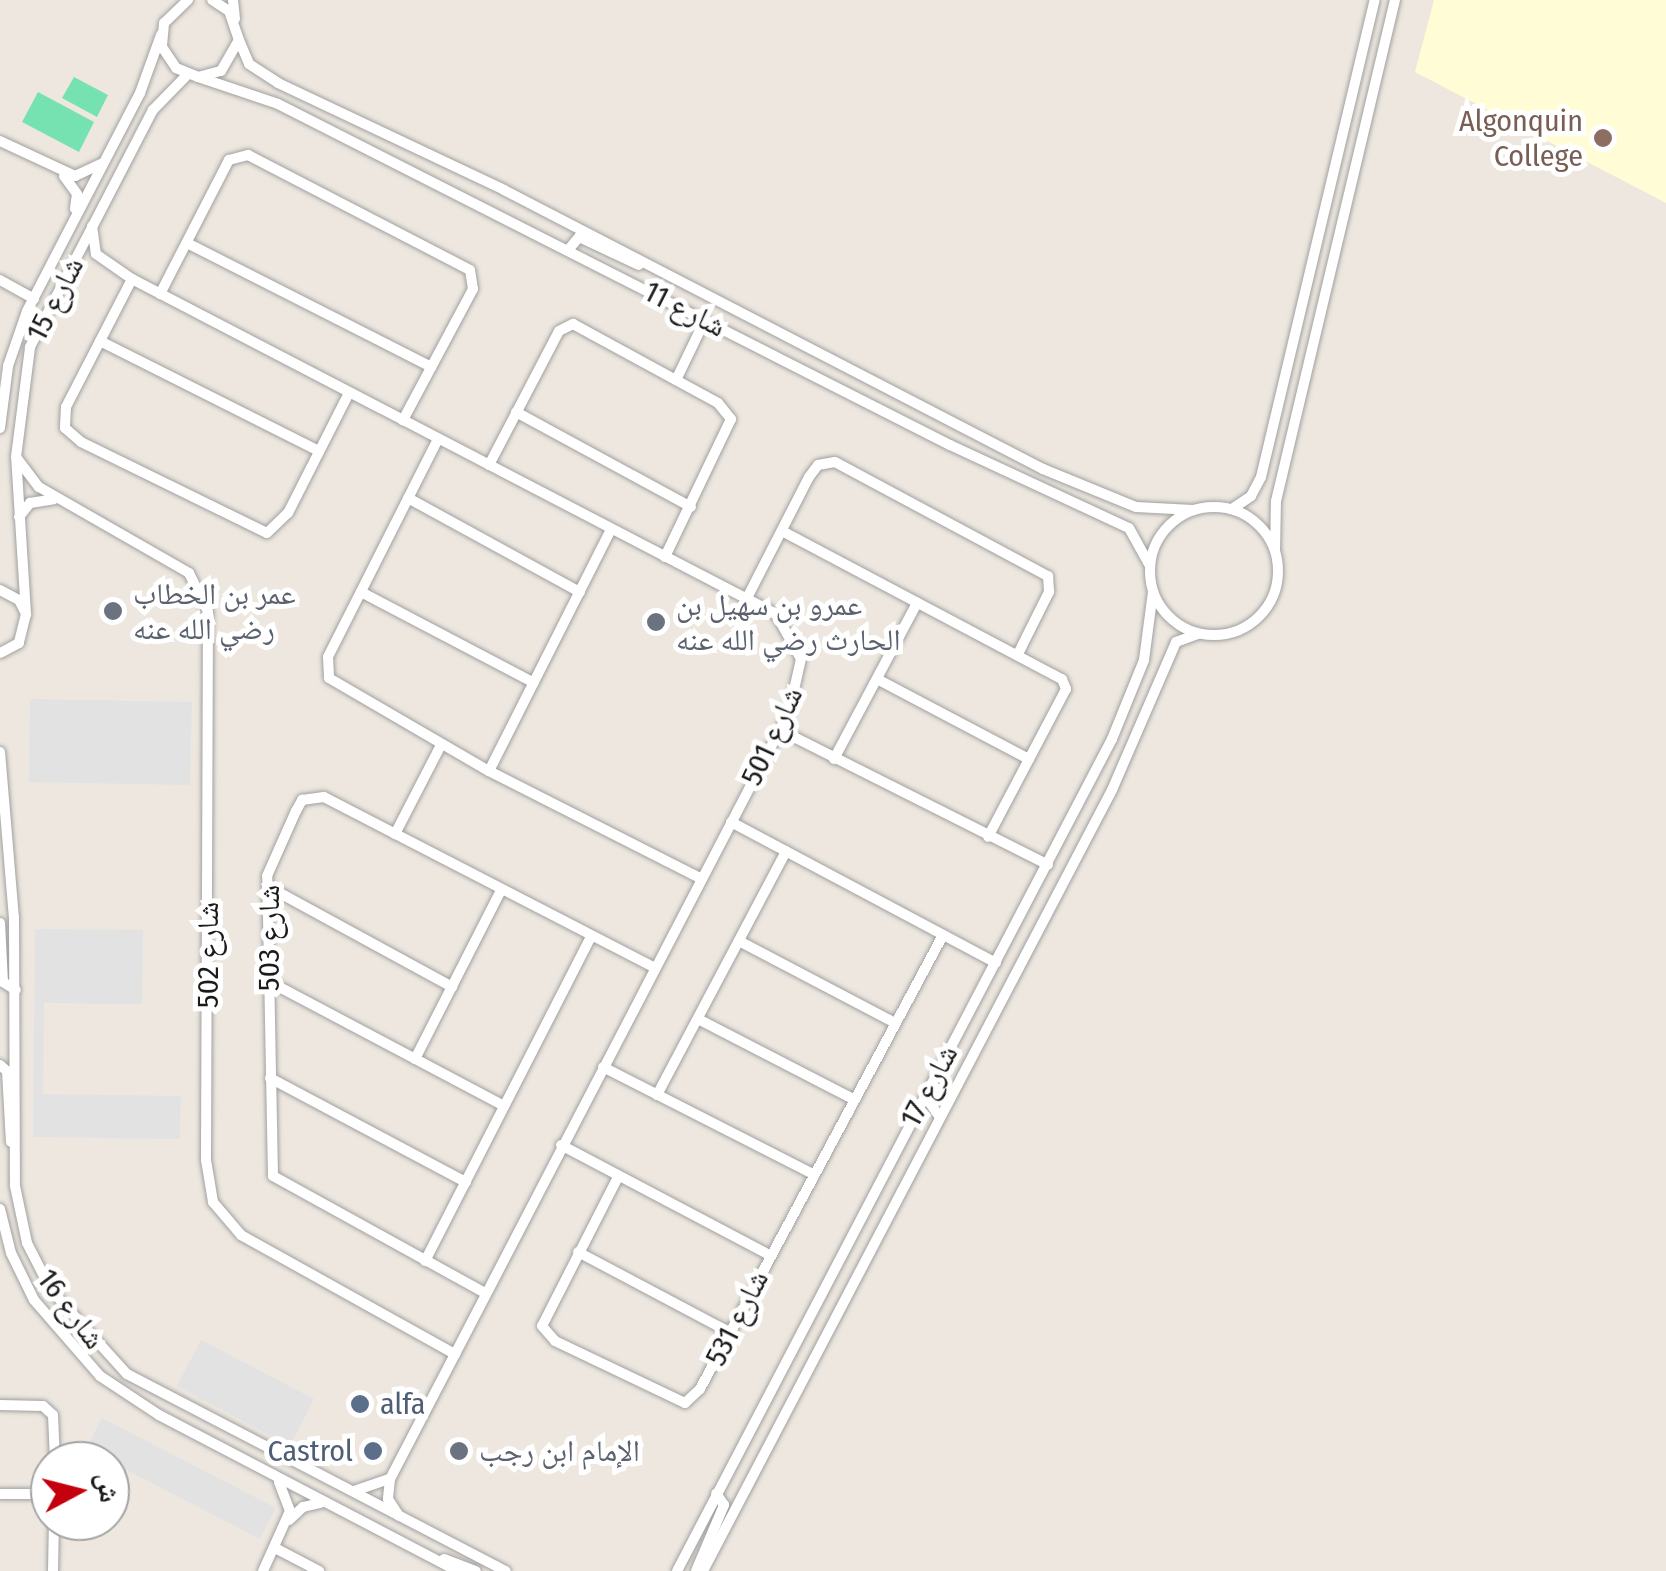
<!DOCTYPE html>
<html>
<head>
<meta charset="utf-8">
<style>
	body { margin:0 }
	#map { position:relative; width:1666px; height:1571px; overflow:hidden; background:#ede7df; font-family:"Fira Sans Condensed","Noto Naskh Arabic",sans-serif }
	div>[style] { position:absolute }
	[style*='--x'] { left:calc(var(--x)*1px); top:calc(var(--y)*1px); width:calc(var(--w)*1px); rotate:calc(var(--a)*1deg) }
	.education>* { inset:0; background:#fffcd6 }
	.pitch>* { inset:0; background:#77e2b1 }
	.parking>* { inset:0; background:#e2e2e2 }
	.roads { filter:drop-shadow(0 0 2px #a1a1a1) drop-shadow(0 0 2px #a1a1a1) }
	.minor>* { height:10px; margin:-5px; padding:0 5px; transform-origin:5px; border-radius:5px; background:#fff }
	.minor>.ring { margin:-5px; padding:0; box-sizing:content-box; background:none; border:10px solid #fff; border-radius:50% }
	.dots>* { width:28px; height:28px; translate:-50% -50%; box-sizing:border-box; border:5px solid #fff; border-radius:50% }
	span { translate:-50% -50%; white-space:nowrap; text-align:center; line-height:1.15; -webkit-text-stroke:10px #fff; paint-order:stroke }
	.education-label { font-size:30px; color:#785e54 }
	.right { translate:-100% -50%; text-align:right }
	.street-label { font-size:30px; color:#1a1a1a }
	.worship-label { font-size:30px; color:#5b616d }
	.left { translate:0 -50%; text-align:left }
	.service-label { font-size:30px; color:#4e5e75 }
	.north { position:absolute; left:30px; top:1441px; width:100px; height:100px; box-sizing:border-box; background:#fff; border:2px solid #a3a3a3; border-radius:50%; rotate:83deg; font-size:28px; font-weight:700; line-height:40px; text-align:center; color:#1a1a1a }
	.north::after { content:''; display:block; margin:auto; width:35px; height:45px; background:#c5000e; clip-path:polygon(50% 0,100% 100%,50% 72%,0 100%) }
</style>
</head>
<body>
<div id="map">
	<div class="education">
		<i style="clip-path:polygon(1434px 0,1666px 0,1666px 203px,1415px 72px)"></i>
	</div>
	<div class="pitch">
		<i style="clip-path:polygon(74px 77px,108px 95px,97px 117px,62px 98px)"></i>
		<i style="clip-path:polygon(38px 92px,94px 122px,79px 152px,22px 122px)"></i>
	</div>
	<div class="parking">
		<i style="clip-path:polygon(30px 699px,192px 702px,190px 785px,29px 782px)"></i>
		<i style="clip-path:polygon(35px 929px,143px 930px,142px 1004px,44px 1003px,43px 1094px,181px 1096px,180px 1139px,33px 1137px)"></i>
		<i style="clip-path:polygon(201px 1340px,314px 1399px,290px 1446px,177px 1386px)"></i>
		<i style="clip-path:polygon(102px 1418px,276px 1508px,260px 1539px,86px 1449px)"></i>
	</div>
	<div class="roads">
		<div class="minor">
			<i style="--x:188;--y:0;--w:33;--a:136"></i>
			<i style="--x:164;--y:23;--w:24;--a:95"></i>
			<i style="--x:162;--y:47;--w:25;--a:56"></i>
			<i style="--x:176;--y:68;--w:24;--a:22"></i>
			<i style="--x:198;--y:77;--w:24;--a:-15"></i>
			<i style="--x:221;--y:71;--w:36;--a:-60"></i>
			<i style="--x:239;--y:40;--w:31;--a:-109"></i>
			<i style="--x:229;--y:11;--w:20;--a:-147"></i>
			<i style="--x:233;--y:0;--w:19;--a:84"></i>
			<i style="--x:239;--y:40;--w:26;--a:67"></i>
			<i style="--x:249;--y:64;--w:35;--a:33"></i>
			<i style="--x:278;--y:83;--w:250;--a:25.3"></i>
			<i style="--x:504;--y:190;--w:607;--a:27.37"></i>
			<i style="--x:1043;--y:469;--w:100;--a:22.2"></i>
			<i style="--x:1136;--y:507;--w:57;--a:3"></i>
			<i style="--x:198;--y:77;--w:84;--a:18.6"></i>
			<i style="--x:278;--y:104;--w:754;--a:26.91"></i>
			<i style="--x:950;--y:445;--w:197;--a:24.9"></i>
			<i style="--x:1129;--y:528;--w:43;--a:61.1"></i>
			<i style="--x:0;--y:141;--w:83;--a:25"></i>
			<i style="--x:75;--y:176;--w:29;--a:-25"></i>
			<i style="--x:64;--y:176;--w:22;--a:54"></i>
			<i style="--x:77;--y:194;--w:15;--a:98"></i>
			<i style="--x:92;--y:226;--w:28;--a:82"></i>
			<i style="--x:96;--y:254;--w:44;--a:34.8"></i>
			<i style="--x:132;--y:279;--w:726;--a:27.48"></i>
			<i style="--x:776;--y:614;--w:51;--a:60.9"></i>
			<i style="--x:801;--y:659;--w:54;--a:102.8"></i>
			<i style="--x:789;--y:712;--w:865;--a:117.48"></i>
			<i style="--x:390;--y:1479;--w:20;--a:96"></i>
			<i style="--x:388;--y:1499;--w:20;--a:57"></i>
			<i style="--x:187;--y:243;--w:274;--a:26.9"></i>
			<i style="--x:569;--y:249;--w:16;--a:-50"></i>
			<i style="--x:579;--y:237;--w:66;--a:25"></i>
			<i style="--x:132;--y:279;--w:144;--a:117.3"></i>
			<i style="--x:66;--y:407;--w:21;--a:93"></i>
			<i style="--x:65;--y:428;--w:21;--a:41"></i>
			<i style="--x:81;--y:442;--w:207;--a:26.1"></i>
			<i style="--x:267;--y:533;--w:29;--a:-44"></i>
			<i style="--x:288;--y:513;--w:135;--a:-63.1"></i>
			<i style="--x:0;--y:280;--w:39;--a:29"></i>
			<i style="--x:160;--y:294;--w:151;--a:-62.8"></i>
			<i style="--x:229;--y:160;--w:20;--a:-15"></i>
			<i style="--x:248;--y:155;--w:250;--a:27.4"></i>
			<i style="--x:470;--y:270;--w:19;--a:81"></i>
			<i style="--x:473;--y:289;--w:149;--a:118.1"></i>
			<i style="--x:100;--y:341;--w:245;--a:26.7"></i>
			<i style="--x:676;--y:380;--w:67;--a:-64.2"></i>
			<i style="--x:516;--y:412;--w:199;--a:28.5"></i>
			<i style="--x:0;--y:428;--w:63;--a:-82.6"></i>
			<i style="--x:8;--y:366;--w:58;--a:-70.9"></i>
			<i style="--x:27;--y:311;--w:246;--a:-62.6"></i>
			<i style="--x:140;--y:93;--w:62;--a:-70.1"></i>
			<i style="--x:438;--y:439;--w:244;--a:116.8"></i>
			<i style="--x:328;--y:657;--w:21;--a:87"></i>
			<i style="--x:329;--y:678;--w:185;--a:30.2"></i>
			<i style="--x:489;--y:771;--w:237;--a:26.9"></i>
			<i style="--x:16;--y:457;--w:38;--a:53"></i>
			<i style="--x:39;--y:487;--w:173;--a:29.8"></i>
			<i style="--x:189;--y:573;--w:43;--a:64"></i>
			<i style="--x:208;--y:612;--w:548;--a:90.21"></i>
			<i style="--x:206;--y:1160;--w:43;--a:80.5"></i>
			<i style="--x:213;--y:1202;--w:43;--a:49.7"></i>
			<i style="--x:241;--y:1235;--w:245;--a:29.1"></i>
			<i style="--x:489;--y:465;--w:151;--a:-62.4"></i>
			<i style="--x:559;--y:331;--w:16;--a:-27"></i>
			<i style="--x:573;--y:324;--w:165;--a:28.6"></i>
			<i style="--x:718;--y:403;--w:21;--a:51"></i>
			<i style="--x:731;--y:419;--w:153;--a:115.6"></i>
			<i style="--x:408;--y:498;--w:196;--a:28.7"></i>
			<i class="ring" style="left:1150px;top:507px;width:118px;height:118px"></i>
			<i style="--x:1232;--y:509;--w:23;--a:-34"></i>
			<i style="--x:1251;--y:496;--w:21;--a:-62"></i>
			<i style="--x:1261;--y:477;--w:490;--a:-76.6"></i>
			<i style="--x:19;--y:517;--w:18;--a:-52"></i>
			<i style="--x:30;--y:503;--w:24;--a:-9"></i>
			<i style="--x:782;--y:531;--w:317;--a:27.9"></i>
			<i style="--x:1062;--y:679;--w:11;--a:68"></i>
			<i style="--x:1066;--y:689;--w:167;--a:117.8"></i>
			<i style="--x:1275;--y:551;--w:50;--a:-88.9"></i>
			<i style="--x:1276;--y:501;--w:515;--a:-76.64"></i>
			<i style="--x:0;--y:590;--w:21;--a:28"></i>
			<i style="--x:19;--y:600;--w:16;--a:63"></i>
			<i style="--x:26;--y:614;--w:30;--a:104"></i>
			<i style="--x:19;--y:643;--w:21;--a:152"></i>
			<i style="--x:361;--y:592;--w:195;--a:27.7"></i>
			<i style="--x:747;--y:598;--w:136;--a:-62.9"></i>
			<i style="--x:809;--y:477;--w:15;--a:-53"></i>
			<i style="--x:818;--y:465;--w:17;--a:-10"></i>
			<i style="--x:835;--y:462;--w:242;--a:28.2"></i>
			<i style="--x:1048;--y:576;--w:16;--a:86"></i>
			<i style="--x:1049;--y:592;--w:69;--a:116.6"></i>
			<i style="--x:26;--y:614;--w:157;--a:-93.6"></i>
			<i style="--x:16;--y:457;--w:111;--a:-82.7"></i>
			<i style="--x:30;--y:347;--w:267;--a:-62.6"></i>
			<i style="--x:153;--y:110;--w:49;--a:-45.8"></i>
			<i style="--x:877;--y:679;--w:172;--a:27.8"></i>
			<i style="--x:780;--y:730;--w:300;--a:26.7"></i>
			<i style="--x:0;--y:752;--w:166;--a:85.2"></i>
			<i style="--x:14;--y:917;--w:269;--a:89.8"></i>
			<i style="--x:15;--y:1186;--w:58;--a:78.1"></i>
			<i style="--x:27;--y:1243;--w:53;--a:62.9"></i>
			<i style="--x:51;--y:1290;--w:113;--a:47.9"></i>
			<i style="--x:127;--y:1374;--w:427;--a:27.5"></i>
			<i style="--x:834;--y:759;--w:177;--a:-62"></i>
			<i style="--x:489;--y:771;--w:271;--a:-63.2"></i>
			<i style="--x:731;--y:822;--w:300;--a:28"></i>
			<i style="--x:395;--y:834;--w:100;--a:-62.7"></i>
			<i style="--x:267;--y:886;--w:211;--a:28.6"></i>
			<i style="--x:0;--y:923;--w:59;--a:87.1"></i>
			<i style="--x:3;--y:982;--w:15;--a:32"></i>
			<i style="--x:739;--y:941;--w:174;--a:27.7"></i>
			<i style="--x:268;--y:981;--w:267;--a:27.9"></i>
			<i style="--x:698;--y:1019;--w:174;--a:27.3"></i>
			<i style="--x:415;--y:1059;--w:190;--a:-63"></i>
			<i style="--x:0;--y:1065;--w:9;--a:41"></i>
			<i style="--x:7;--y:1071;--w:71;--a:86.8"></i>
			<i style="--x:603;--y:1067;--w:236;--a:27"></i>
			<i style="--x:270;--y:1078;--w:222;--a:28"></i>
			<i style="--x:935;--y:1087;--w:17;--a:107"></i>
			<i style="--x:930;--y:1103;--w:16;--a:55"></i>
			<i style="--x:657;--y:1095;--w:276;--a:-62.1"></i>
			<i style="--x:561;--y:1145;--w:236;--a:27.8"></i>
			<i style="--x:618;--y:1177;--w:167;--a:117"></i>
			<i style="--x:542;--y:1326;--w:20;--a:49"></i>
			<i style="--x:555;--y:1341;--w:144;--a:25.5"></i>
			<i style="--x:685;--y:1403;--w:21;--a:-43"></i>
			<i style="--x:700;--y:1389;--w:515;--a:-61.84"></i>
			<i style="--x:0;--y:1209;--w:45;--a:76"></i>
			<i style="--x:11;--y:1253;--w:52;--a:63.9"></i>
			<i style="--x:34;--y:1300;--w:101;--a:49"></i>
			<i style="--x:100;--y:1376;--w:71;--a:33.5"></i>
			<i style="--x:159;--y:1415;--w:337;--a:27.6"></i>
			<i style="--x:578;--y:1252;--w:171;--a:27.9"></i>
			<i style="--x:425;--y:1261;--w:364;--a:-62.9"></i>
			<i style="--x:485;--y:1293;--w:242;--a:-151.1"></i>
			<i style="--x:273;--y:1176;--w:300;--a:-91.1"></i>
			<i style="--x:267;--y:876;--w:71;--a:-66"></i>
			<i style="--x:296;--y:811;--w:13;--a:-61"></i>
			<i style="--x:302;--y:800;--w:22;--a:-8"></i>
			<i style="--x:324;--y:797;--w:373;--a:27.3"></i>
			<i style="--x:0;--y:1405;--w:43;--a:1.3"></i>
			<i style="--x:43;--y:1406;--w:13;--a:42"></i>
			<i style="--x:53;--y:1415;--w:46;--a:87.5"></i>
			<i style="--x:354;--y:1491;--w:37;--a:-19"></i>
			<i style="--x:0;--y:1494;--w:50;--a:0"></i>
			<i style="--x:289;--y:1520;--w:19;--a:-43"></i>
			<i style="--x:303;--y:1507;--w:18;--a:-13"></i>
			<i style="--x:275;--y:1548;--w:50;--a:27.6"></i>
			<i style="--x:444;--y:1559;--w:34;--a:21"></i>
			<i style="--x:53;--y:1571;--w:50;--a:-88.9"></i>
			<i style="--x:263;--y:1571;--w:66;--a:-65.8"></i>
			<i style="--x:290;--y:1511;--w:31;--a:-111"></i>
			<i style="--x:677;--y:1571;--w:939;--a:-62.4"></i>
			<i style="--x:1112;--y:739;--w:85;--a:-67.9"></i>
			<i style="--x:1144;--y:660;--w:69;--a:-82.5"></i>
			<i style="--x:696;--y:1571;--w:72;--a:-67"></i>
			<i style="--x:724;--y:1505;--w:14;--a:-124"></i>
			<i style="--x:703;--y:1571;--w:882;--a:-62.36"></i>
			<i style="--x:1112;--y:790;--w:161;--a:-66.6"></i>
			<i style="--x:1176;--y:642;--w:23;--a:-20"></i>
		</div>
	</div>
	<div class="dots">
		<i style="left:1603px;top:138px;background:#8d6e63"></i>
		<i style="left:113px;top:611px;background:#6b7280"></i>
		<i style="left:656px;top:622px;background:#6b7280"></i>
		<i style="left:360px;top:1404px;background:#5c6f8a"></i>
		<i style="left:373px;top:1451px;background:#5c6f8a"></i>
		<i style="left:459px;top:1451px;background:#6b7280"></i>
	</div>
	<div class="education-label">
		<span class="right" style="left:1583px;top:138px">Algonquin<br>College</span>
	</div>
	<div class="street-label">
		<span style="left:55px;top:299px;rotate:-63deg">شارع 15</span>
		<span style="left:685px;top:309px;rotate:27deg">شارع 11</span>
		<span style="left:772px;top:736px;rotate:-65deg">شارع 501</span>
		<span style="left:269px;top:938px;rotate:-90deg">شارع 503</span>
		<span style="left:208px;top:955px;rotate:-90deg">شارع 502</span>
		<span style="left:929px;top:1086px;rotate:-62deg">شارع 17</span>
		<span style="left:71px;top:1309px;rotate:53deg">شارع 16</span>
		<span style="left:737px;top:1318px;rotate:-63deg">شارع 531</span>
	</div>
	<div class="worship-label">
		<span class="left" style="left:133px;top:611px">عمر بن الخطاب<br>رضي الله عنه</span>
		<span class="left" style="left:676px;top:622px">عمرو بن سهيل بن<br>الحارث رضي الله عنه</span>
		<span class="left" style="left:479px;top:1451px">الإمام ابن رجب</span>
	</div>
	<div class="service-label">
		<span class="left" style="left:380px;top:1404px">alfa</span>
		<span class="right" style="left:353px;top:1451px">Castrol</span>
	</div>
	<div class="north">ش</div>
</div>
</body>
</html>
